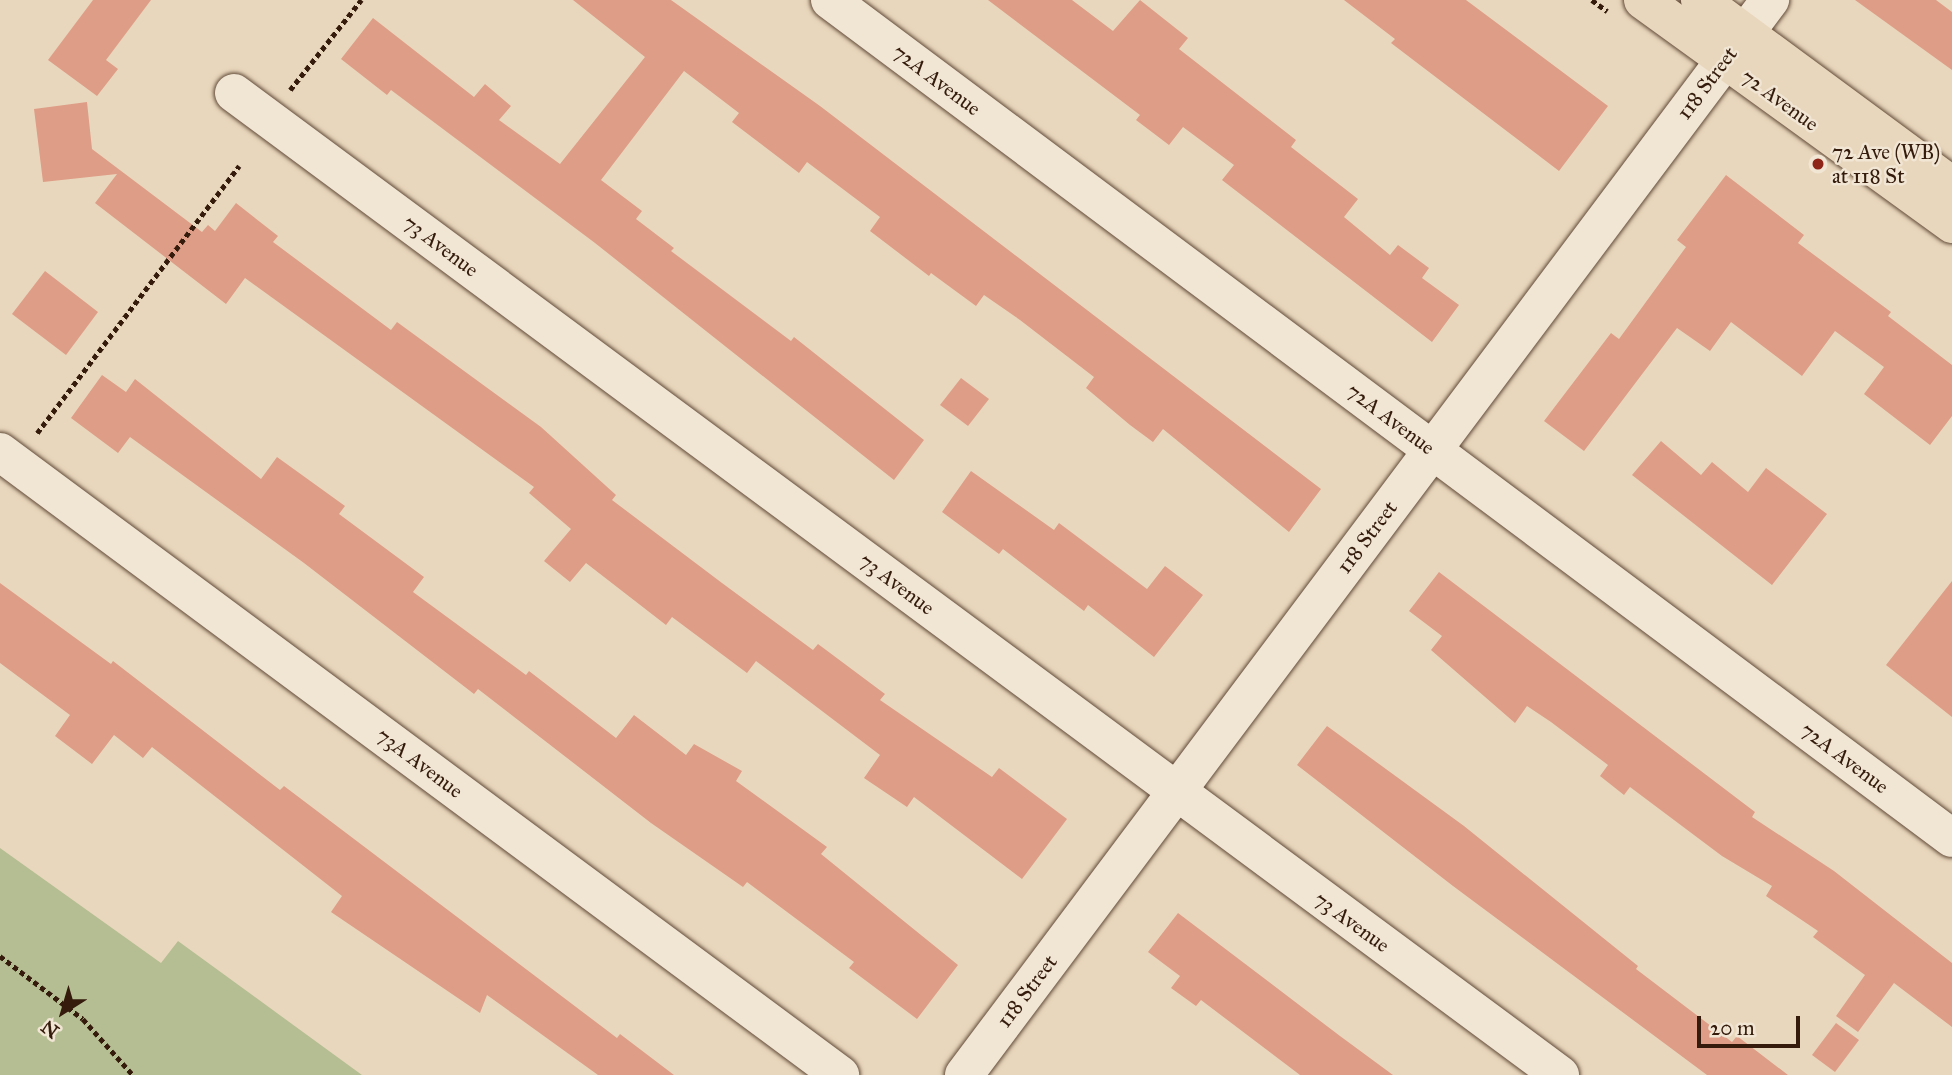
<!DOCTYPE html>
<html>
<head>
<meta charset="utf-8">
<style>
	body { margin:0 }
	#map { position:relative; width:1952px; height:1075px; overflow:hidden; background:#e9d7bd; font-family:"IM FELL Great Primer",serif }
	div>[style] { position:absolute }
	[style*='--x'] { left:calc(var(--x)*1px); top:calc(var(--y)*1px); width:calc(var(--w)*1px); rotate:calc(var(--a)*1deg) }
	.green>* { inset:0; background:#b5be92 }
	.building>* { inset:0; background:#de9d86 }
	.path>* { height:4.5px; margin-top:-2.25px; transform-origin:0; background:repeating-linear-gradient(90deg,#341b0b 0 5px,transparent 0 8.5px) }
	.roads { filter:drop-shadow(0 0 2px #614a38) drop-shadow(0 0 2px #614a38) }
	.minor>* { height:38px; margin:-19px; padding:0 19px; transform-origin:19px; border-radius:19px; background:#f1e5d4 }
	.major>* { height:38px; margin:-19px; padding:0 19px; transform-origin:19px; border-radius:19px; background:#e9d7bd }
	.dots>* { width:19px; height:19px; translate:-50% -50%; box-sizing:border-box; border:4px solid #f1e5d4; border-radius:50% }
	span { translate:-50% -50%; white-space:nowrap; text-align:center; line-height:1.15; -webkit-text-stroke:5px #f1e5d4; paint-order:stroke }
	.street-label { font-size:21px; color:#341b0b }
	.poi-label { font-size:21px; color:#341b0b }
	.left { translate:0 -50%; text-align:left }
	.north { position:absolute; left:28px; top:977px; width:70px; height:70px; -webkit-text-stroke:5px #f1e5d4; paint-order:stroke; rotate:217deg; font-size:19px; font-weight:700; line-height:28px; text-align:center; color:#341b0b }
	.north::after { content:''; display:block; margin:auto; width:24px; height:32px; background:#341b0b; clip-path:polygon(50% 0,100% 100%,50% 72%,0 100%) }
	.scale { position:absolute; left:1697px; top:1016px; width:103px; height:32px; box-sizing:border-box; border:4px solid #341b0b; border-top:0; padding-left:9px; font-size:21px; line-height:24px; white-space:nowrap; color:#341b0b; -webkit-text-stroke:5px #f1e5d4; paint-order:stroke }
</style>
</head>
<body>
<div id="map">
	<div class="green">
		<i style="clip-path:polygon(0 848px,161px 963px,178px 941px,362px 1075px,0 1075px)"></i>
	</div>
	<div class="building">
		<i style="clip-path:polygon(93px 0,151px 0,106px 60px,118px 69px,97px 96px,48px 60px)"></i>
		<i style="clip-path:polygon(573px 0,671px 0,820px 106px,1321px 489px,1289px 532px,1163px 429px,1153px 442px,1130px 425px,1086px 388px,1094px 377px,1020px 320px,984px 295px,976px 306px,931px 273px,929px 276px,870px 231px,880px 217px,807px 162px,799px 173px,732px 122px,739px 113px,684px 71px,601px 180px,642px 211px,636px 219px,674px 248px,671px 251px,791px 341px,794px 337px,924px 440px,894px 480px,595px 243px,391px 90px,387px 95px,341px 59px,373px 18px,474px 97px,485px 84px,511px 106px,499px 120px,560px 164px,645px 57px)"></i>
		<i style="clip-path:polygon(988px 0,1072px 0,1113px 31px,1140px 0,1188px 38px,1179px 49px,1296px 140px,1291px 147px,1358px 199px,1344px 217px,1390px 255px,1398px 245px,1429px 268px,1422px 278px,1459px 305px,1432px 342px,1222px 180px,1234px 165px,1183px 127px,1169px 145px,1136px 120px,1140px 115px)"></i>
		<i style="clip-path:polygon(1344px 0,1466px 0,1608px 106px,1559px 171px,1391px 43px,1395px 39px)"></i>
		<i style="clip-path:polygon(1855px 0,1936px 0,1952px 12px,1952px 70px)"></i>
		<i style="clip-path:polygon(87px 102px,92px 149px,202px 232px,208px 225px,215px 231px,236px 203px,278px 236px,273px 242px,391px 330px,397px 322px,541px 427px,616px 495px,612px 500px,722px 583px,813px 650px,818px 644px,885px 694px,880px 700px,992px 777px,999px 768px,1067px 819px,1022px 879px,914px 797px,907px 807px,864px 778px,880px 755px,756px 661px,747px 673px,672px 617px,666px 625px,586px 563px,570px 582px,544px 561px,571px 529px,529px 493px,534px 487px,245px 278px,226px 304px,95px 203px,117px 174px,43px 182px,34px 109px)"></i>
		<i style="clip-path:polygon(1726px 175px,1804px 235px,1798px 243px,1891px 312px,1888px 316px,1952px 365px,1952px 416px,1930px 445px,1864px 394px,1884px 367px,1835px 331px,1802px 376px,1731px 322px,1710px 351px,1677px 328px,1584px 451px,1544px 421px,1611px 333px,1619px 339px,1686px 247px,1677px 240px)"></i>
		<i style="clip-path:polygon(45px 271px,98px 312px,66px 355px,12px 314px)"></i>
		<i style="clip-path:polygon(102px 375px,126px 392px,135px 379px,261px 479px,277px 457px,345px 506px,339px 514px,424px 577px,413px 592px,526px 675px,529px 671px,616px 738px,634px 715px,686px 755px,694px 744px,742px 771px,736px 781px,827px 847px,821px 854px,958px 965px,917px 1019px,849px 968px,854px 962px,747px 882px,743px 887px,651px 823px,478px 689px,474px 694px,304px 563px,130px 437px,118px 453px,71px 418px)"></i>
		<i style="clip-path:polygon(961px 378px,989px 399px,968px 426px,940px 405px)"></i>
		<i style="clip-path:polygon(1661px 441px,1701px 475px,1712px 462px,1748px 492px,1766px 468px,1827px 514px,1772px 585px,1632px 475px)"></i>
		<i style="clip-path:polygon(971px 471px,1054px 530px,1059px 523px,1147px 589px,1165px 566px,1203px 595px,1154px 657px,1088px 605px,1084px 611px,1003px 549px,999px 554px,942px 512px)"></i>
		<i style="clip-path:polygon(1439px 572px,1755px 812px,1752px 817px,1834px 871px,1952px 963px,1952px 1027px,1894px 983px,1858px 1032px,1836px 1016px,1865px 975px,1813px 937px,1818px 931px,1766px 896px,1772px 886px,1722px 856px,1630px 787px,1624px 795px,1600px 776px,1608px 765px,1551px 722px,1527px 706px,1515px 723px,1431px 650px,1442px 636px,1409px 611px)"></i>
		<i style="clip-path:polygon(1952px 581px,1952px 717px,1886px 665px)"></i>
		<i style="clip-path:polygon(0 583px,111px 664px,113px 661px,280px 790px,284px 786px,617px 1038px,620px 1034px,674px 1075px,598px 1075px,487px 995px,480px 1013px,331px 912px,342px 896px,152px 747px,143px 758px,114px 735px,92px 764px,55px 736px,70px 715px,0 663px)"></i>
		<i style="clip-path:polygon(1327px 726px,1464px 826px,1638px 966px,1636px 969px,1732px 1042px,1737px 1036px,1788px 1075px,1707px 1075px,1453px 886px,1297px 765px)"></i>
		<i style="clip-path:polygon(1178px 913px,1340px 1036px,1393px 1075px,1300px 1075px,1201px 1000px,1196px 1006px,1171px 988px,1180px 976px,1148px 952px)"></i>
		<i style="clip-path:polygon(1836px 1023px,1859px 1040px,1835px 1072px,1812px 1055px)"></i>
	</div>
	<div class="path">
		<i style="--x:1592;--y:0;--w:19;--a:36"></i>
		<i style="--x:290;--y:90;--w:115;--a:-51.7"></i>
		<i style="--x:37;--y:433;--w:335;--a:-52.9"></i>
		<i style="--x:0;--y:956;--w:104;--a:37.2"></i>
		<i style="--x:83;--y:1019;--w:75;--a:48.2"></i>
	</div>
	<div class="roads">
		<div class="minor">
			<i style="--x:830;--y:0;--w:1400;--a:36.76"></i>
			<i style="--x:234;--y:93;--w:1650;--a:36.52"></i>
			<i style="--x:0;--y:452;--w:1046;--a:36.56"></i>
			<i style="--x:964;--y:1075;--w:1344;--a:-53.14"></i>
		</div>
		<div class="major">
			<i style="--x:1643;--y:0;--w:382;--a:35.9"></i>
			<i style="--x:1700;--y:0;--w:313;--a:36.4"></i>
		</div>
	</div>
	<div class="dots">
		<i style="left:1818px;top:164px;background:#8f2418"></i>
	</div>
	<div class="street-label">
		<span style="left:937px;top:80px;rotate:37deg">72A Avenue</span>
		<span style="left:1707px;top:83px;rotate:-53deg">118 Street</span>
		<span style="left:1780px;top:100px;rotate:36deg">72 Avenue</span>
		<span style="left:441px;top:246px;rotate:37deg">73 Avenue</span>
		<span style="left:1391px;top:419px;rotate:37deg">72A Avenue</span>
		<span style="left:1367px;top:537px;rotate:-53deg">118 Street</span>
		<span style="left:897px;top:584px;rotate:37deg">73 Avenue</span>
		<span style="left:1845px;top:758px;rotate:37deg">72A Avenue</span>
		<span style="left:420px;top:763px;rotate:37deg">73A Avenue</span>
		<span style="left:1352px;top:922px;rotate:36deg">73 Avenue</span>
		<span style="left:1027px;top:991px;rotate:-53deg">118 Street</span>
	</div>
	<div class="poi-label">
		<span class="left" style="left:1832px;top:164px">72 Ave (WB)<br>at 118 St</span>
	</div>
	<div class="north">N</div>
	<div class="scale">20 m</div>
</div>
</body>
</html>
